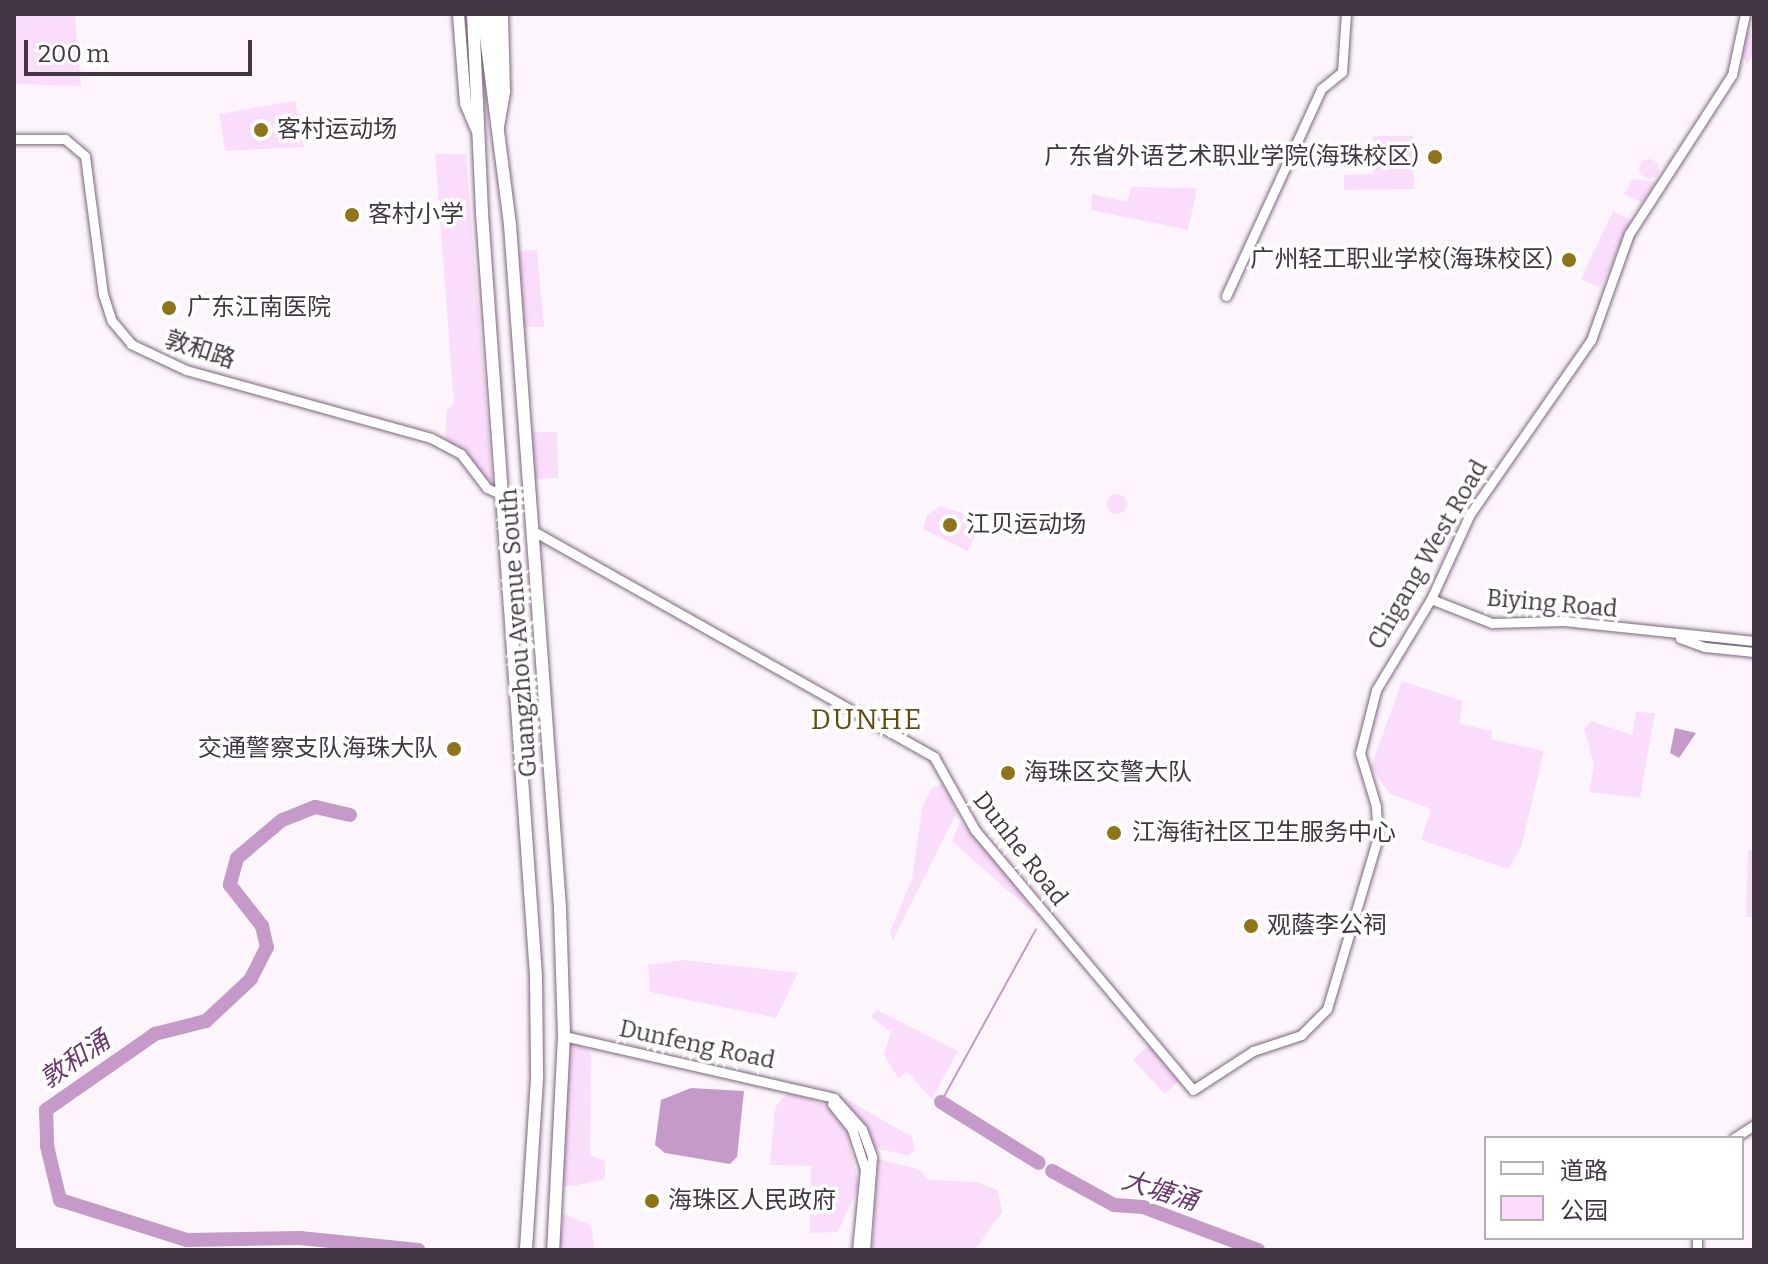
<!DOCTYPE html>
<html>
<head>
<meta charset="utf-8">
<style>
	body { margin:0 }
	#map { position:relative; width:1768px; height:1264px; overflow:hidden; background:#fcf6fc; font-family:Bitter,"Noto Sans SC",serif }
	div>[style] { position:absolute }
	[style*='--x'] { left:calc(var(--x)*1px); top:calc(var(--y)*1px); width:calc(var(--w)*1px); rotate:calc(var(--a)*1deg) }
	.green>* { inset:0; background:#fadcfb }
	.round { border-radius:50% }
	.water>* { inset:0; background:#c59ac8 }
	.stream>* { height:2px; margin:-1px; padding:0 1px; transform-origin:1px; border-radius:1px; background:#c59ac8 }
	.river>* { height:14px; margin:-7px; padding:0 7px; transform-origin:7px; border-radius:7px; background:#c59ac8 }
	.roads { filter:drop-shadow(0 0 2px #7d657e) drop-shadow(0 0 2px #7d657e) }
	.minor>* { height:9px; margin:-4.5px; padding:0 4.5px; transform-origin:4.5px; border-radius:4.5px; background:#fff }
	.major>* { height:11px; margin:-5.5px; padding:0 5.5px; transform-origin:5.5px; border-radius:5.5px; background:#fff }
	.highway>* { height:12px; margin:-6px; padding:0 6px; transform-origin:6px; border-radius:6px; background:#fff }
	.dots>* { width:22px; height:22px; translate:-50% -50%; box-sizing:border-box; border:4px solid #fff; border-radius:50% }
	span { translate:-50% -50%; white-space:nowrap; text-align:center; line-height:1.15; -webkit-text-stroke:7px #fff; paint-order:stroke }
	.poi-label { font-size:24px; color:#413642 }
	.left { translate:0 -50%; text-align:left }
	.right { translate:-100% -50%; text-align:right }
	.street-label { font-size:24px; color:#413642 }
	.water-label { font-size:26px; color:#6b356f; font-style:italic }
	.quarter-label { font-size:28px; color:#5f4c0e; letter-spacing:2px }
	.frame { position:absolute; inset:0; border:16px solid #413642; pointer-events:none }
	.legend { position:absolute; left:1484px; top:1136px; width:260px; height:104px; box-sizing:border-box; background:#fff; border:2px solid #b3afb3; margin:0; padding:10px 14px; list-style:none; font-size:24px; color:#413642 }
	.legend li { display:flex; align-items:center; gap:16px; height:40px }
	.legend b { width:40px; border:2px solid #b3afb3 }
	.scale { position:absolute; left:24px; top:40px; width:228px; height:36px; box-sizing:border-box; border:4px solid #413642; border-top:0; padding-left:10px; font-size:24px; line-height:28px; white-space:nowrap; color:#413642; -webkit-text-stroke:6px #fff; paint-order:stroke }
</style>
</head>
<body>
<div id="map">
	<div class="green">
		<i style="clip-path:polygon(14px 14px,75px 14px,81px 86px,14px 84px)"></i>
		<i style="clip-path:polygon(1744px 30px,1754px 35px,1754px 55px,1747px 64px,1740px 51px)"></i>
		<i style="clip-path:polygon(295px 101px,304px 147px,225px 151px,219px 114px)"></i>
		<i style="clip-path:polygon(1373px 136px,1413px 136px,1414px 189px,1344px 190px,1344px 175px,1373px 174px)"></i>
		<i style="clip-path:polygon(435px 154px,466px 154px,492px 480px,484px 479px,445px 438px,447px 410px,454px 403px)"></i>
		<i class="round" style="left:1639px;top:159px;width:20px;height:20px"></i>
		<i style="clip-path:polygon(1633px 179px,1656px 182px,1642px 203px,1624px 194px)"></i>
		<i style="clip-path:polygon(1131px 187px,1197px 188px,1188px 230px,1091px 210px,1092px 194px,1127px 202px)"></i>
		<i style="clip-path:polygon(1613px 211px,1632px 221px,1600px 288px,1581px 279px)"></i>
		<i style="clip-path:polygon(537px 250px,544px 327px,520px 327px,514px 251px)"></i>
		<i style="clip-path:polygon(531px 432px,557px 432px,558px 478px,532px 479px)"></i>
		<i class="round" style="left:1107px;top:494px;width:20px;height:20px"></i>
		<i style="clip-path:polygon(940px 506px,974px 517px,976px 533px,968px 551px,923px 529px,927px 515px)"></i>
		<i style="clip-path:polygon(1402px 681px,1462px 701px,1460px 724px,1492px 731px,1491px 739px,1544px 751px,1521px 848px,1508px 869px,1421px 840px,1431px 809px,1390px 794px,1371px 767px)"></i>
		<i style="clip-path:polygon(1636px 712px,1655px 713px,1640px 798px,1589px 792px,1594px 765px,1584px 729px,1591px 721px,1632px 735px)"></i>
		<i style="clip-path:polygon(942px 784px,957px 812px,893px 940px,890px 932px,912px 879px,922px 808px,932px 788px)"></i>
		<i style="clip-path:polygon(960px 822px,992px 854px,1039px 918px,952px 841px)"></i>
		<i style="clip-path:polygon(1748px 850px,1754px 851px,1754px 917px,1746px 917px)"></i>
		<i style="clip-path:polygon(684px 960px,719px 964px,798px 973px,776px 1018px,650px 992px,648px 965px)"></i>
		<i style="clip-path:polygon(877px 1010px,958px 1051px,932px 1099px,907px 1072px,898px 1078px,884px 1055px,891px 1032px,871px 1017px)"></i>
		<i style="clip-path:polygon(568px 1040px,591px 1051px,590px 1155px,605px 1161px,605px 1179px,573px 1186px,563px 1185px)"></i>
		<i style="clip-path:polygon(1149px 1045px,1181px 1079px,1165px 1094px,1133px 1060px)"></i>
		<i style="clip-path:polygon(831px 1090px,912px 1137px,915px 1150px,908px 1156px,872px 1147px,856px 1114px,830px 1094px)"></i>
		<i style="clip-path:polygon(789px 1091px,831px 1107px,846px 1130px,859px 1185px,838px 1232px,810px 1233px,811px 1166px,770px 1165px,775px 1107px)"></i>
		<i style="clip-path:polygon(878px 1159px,918px 1169px,929px 1180px,977px 1182px,998px 1190px,1002px 1212px,975px 1250px,872px 1250px)"></i>
		<i style="clip-path:polygon(563px 1214px,591px 1225px,595px 1250px,559px 1250px)"></i>
	</div>
	<div class="water">
		<i style="clip-path:polygon(1675px 728px,1696px 733px,1679px 758px,1670px 753px)"></i>
		<i style="clip-path:polygon(691px 1088px,744px 1091px,737px 1157px,730px 1164px,665px 1153px,655px 1145px,661px 1100px)"></i>
	</div>
	<div class="stream">
		<i style="--x:941;--y:1102;--w:197;--a:-61.2"></i>
	</div>
	<div class="river">
		<i style="--x:350;--y:815;--w:36;--a:-167"></i>
		<i style="--x:315;--y:807;--w:35;--a:158"></i>
		<i style="--x:282;--y:820;--w:59;--a:139.8"></i>
		<i style="--x:237;--y:858;--w:28;--a:105"></i>
		<i style="--x:230;--y:885;--w:52;--a:52"></i>
		<i style="--x:262;--y:926;--w:22;--a:77"></i>
		<i style="--x:267;--y:947;--w:36;--a:117"></i>
		<i style="--x:251;--y:979;--w:62;--a:137"></i>
		<i style="--x:206;--y:1021;--w:53;--a:165.7"></i>
		<i style="--x:155;--y:1034;--w:133;--a:145.1"></i>
		<i style="--x:46;--y:1110;--w:36;--a:88"></i>
		<i style="--x:47;--y:1146;--w:56;--a:76.5"></i>
		<i style="--x:60;--y:1200;--w:133;--a:17.5"></i>
		<i style="--x:187;--y:1240;--w:113;--a:-1"></i>
		<i style="--x:300;--y:1238;--w:119;--a:5.8"></i>
		<i style="--x:941;--y:1102;--w:115;--a:31.9"></i>
		<i style="--x:1052;--y:1171;--w:71;--a:28.7"></i>
		<i style="--x:1114;--y:1205;--w:29;--a:4"></i>
		<i style="--x:1143;--y:1207;--w:123;--a:20.5"></i>
	</div>
	<div class="roads">
		<div class="minor">
			<i style="--x:14;--y:139;--w:51;--a:0"></i>
			<i style="--x:65;--y:139;--w:26;--a:40"></i>
			<i style="--x:85;--y:156;--w:139;--a:82.6"></i>
			<i style="--x:103;--y:294;--w:28;--a:72"></i>
			<i style="--x:112;--y:321;--w:30;--a:50"></i>
			<i style="--x:131;--y:344;--w:61;--a:25.3"></i>
			<i style="--x:186;--y:370;--w:254;--a:15.5"></i>
			<i style="--x:431;--y:438;--w:34;--a:28"></i>
			<i style="--x:461;--y:454;--w:43;--a:52.6"></i>
			<i style="--x:487;--y:488;--w:20;--a:24"></i>
			<i style="--x:1226;--y:296;--w:228;--a:-65.3"></i>
			<i style="--x:1321;--y:89;--w:27;--a:-39"></i>
			<i style="--x:1342;--y:72;--w:58;--a:-86.1"></i>
			<i style="--x:535;--y:532;--w:458;--a:29.4"></i>
			<i style="--x:934;--y:757;--w:84;--a:60.7"></i>
			<i style="--x:975;--y:830;--w:339;--a:50"></i>
			<i style="--x:1193;--y:1090;--w:72;--a:-33"></i>
			<i style="--x:1253;--y:1051;--w:51;--a:-18.4"></i>
			<i style="--x:1301;--y:1035;--w:37;--a:-45"></i>
			<i style="--x:1327;--y:1009;--w:179;--a:-73.5"></i>
			<i style="--x:1378;--y:837;--w:31;--a:-94"></i>
			<i style="--x:1376;--y:806;--w:55;--a:-106.8"></i>
			<i style="--x:1360;--y:753;--w:65;--a:-75.7"></i>
			<i style="--x:1376;--y:690;--w:106;--a:-58.9"></i>
			<i style="--x:1431;--y:599;--w:94;--a:-65.4"></i>
			<i style="--x:1470;--y:514;--w:212;--a:-55.2"></i>
			<i style="--x:1591;--y:340;--w:113;--a:-70.3"></i>
			<i style="--x:1629;--y:234;--w:189;--a:-57.1"></i>
			<i style="--x:1732;--y:75;--w:62;--a:-78"></i>
			<i style="--x:1431;--y:599;--w:66;--a:21.5"></i>
			<i style="--x:1492;--y:623;--w:72;--a:-1.6"></i>
			<i style="--x:1564;--y:621;--w:191;--a:6"></i>
			<i style="--x:1680;--y:638;--w:27;--a:20"></i>
			<i style="--x:1705;--y:647;--w:49;--a:5.8"></i>
			<i style="--x:564;--y:1036;--w:277;--a:12.9"></i>
			<i style="--x:834;--y:1098;--w:42;--a:47.9"></i>
			<i style="--x:862;--y:1129;--w:30;--a:70"></i>
			<i style="--x:872;--y:1157;--w:93;--a:94.3"></i>
			<i style="--x:832;--y:1104;--w:32;--a:51"></i>
			<i style="--x:852;--y:1129;--w:42;--a:72"></i>
			<i style="--x:865;--y:1169;--w:81;--a:95.6"></i>
			<i style="--x:1734;--y:1138;--w:24;--a:-33"></i>
			<i style="--x:1697;--y:1250;--w:12;--a:-90"></i>
		</div>
		<div class="major">
			<i style="--x:458;--y:14;--w:89;--a:85.5"></i>
			<i style="--x:465;--y:103;--w:30;--a:67"></i>
			<i style="--x:498;--y:126;--w:36;--a:-80"></i>
			<i style="--x:504;--y:91;--w:77;--a:-91.5"></i>
		</div>
		<div class="highway">
			<i style="--x:473;--y:14;--w:199;--a:87.4"></i>
			<i style="--x:482;--y:213;--w:765;--a:85.95"></i>
			<i style="--x:536;--y:976;--w:103;--a:89.4"></i>
			<i style="--x:537;--y:1079;--w:171;--a:93.7"></i>
			<i style="--x:483;--y:14;--w:213;--a:82.7"></i>
			<i style="--x:510;--y:225;--w:685;--a:85.81"></i>
			<i style="--x:560;--y:908;--w:128;--a:88.2"></i>
			<i style="--x:564;--y:1036;--w:214;--a:92.9"></i>
			<i style="--x:493;--y:14;--w:78;--a:87.1"></i>
		</div>
	</div>
	<div class="dots">
		<i style="left:261px;top:130px;background:#8f7419"></i>
		<i style="left:1435px;top:157px;background:#8f7419"></i>
		<i style="left:352px;top:215px;background:#8f7419"></i>
		<i style="left:1569px;top:260px;background:#8f7419"></i>
		<i style="left:169px;top:308px;background:#8f7419"></i>
		<i style="left:950px;top:525px;background:#8f7419"></i>
		<i style="left:454px;top:749px;background:#8f7419"></i>
		<i style="left:1008px;top:773px;background:#8f7419"></i>
		<i style="left:1114px;top:833px;background:#8f7419"></i>
		<i style="left:1251px;top:926px;background:#8f7419"></i>
		<i style="left:652px;top:1201px;background:#8f7419"></i>
	</div>
	<div class="poi-label">
		<span class="left" style="left:277px;top:130px">客村运动场</span>
		<span class="right" style="left:1419px;top:157px">广东省外语艺术职业学院(海珠校区)</span>
		<span class="left" style="left:368px;top:215px">客村小学</span>
		<span class="right" style="left:1553px;top:260px">广州轻工职业学校(海珠校区)</span>
		<span class="left" style="left:187px;top:308px">广东江南医院</span>
		<span class="left" style="left:966px;top:525px">江贝运动场</span>
		<span class="right" style="left:438px;top:749px">交通警察支队海珠大队</span>
		<span class="left" style="left:1024px;top:773px">海珠区交警大队</span>
		<span class="left" style="left:1132px;top:833px">江海街社区卫生服务中心</span>
		<span class="left" style="left:1267px;top:926px">观蔭李公祠</span>
		<span class="left" style="left:668px;top:1201px">海珠区人民政府</span>
	</div>
	<div class="street-label">
		<span style="left:200px;top:350px;rotate:18deg">敦和路</span>
		<span style="left:1428px;top:555px;rotate:-60deg">Chigang West Road</span>
		<span style="left:1552px;top:604px;rotate:5deg">Biying Road</span>
		<span style="left:519px;top:633px;rotate:-94deg">Guangzhou Avenue South</span>
		<span style="left:1020px;top:849px;rotate:52deg">Dunhe Road</span>
		<span style="left:697px;top:1045px;rotate:12deg">Dunfeng Road</span>
	</div>
	<div class="water-label">
		<span style="left:75px;top:1060px;rotate:-35deg">敦和涌</span>
		<span style="left:1160px;top:1191px;rotate:17deg">大塘涌</span>
	</div>
	<div class="quarter-label">
		<span style="left:867px;top:720px">DUNHE</span>
	</div>
	<div class="frame"></div>
	<ul class="legend">
	<li><b style="height:10px;background:#fff"></b>道路</li>
	<li><b style="height:22px;background:#fadcfb"></b>公园</li>
	</ul>
	<div class="scale">200 m</div>
</div>
</body>
</html>
